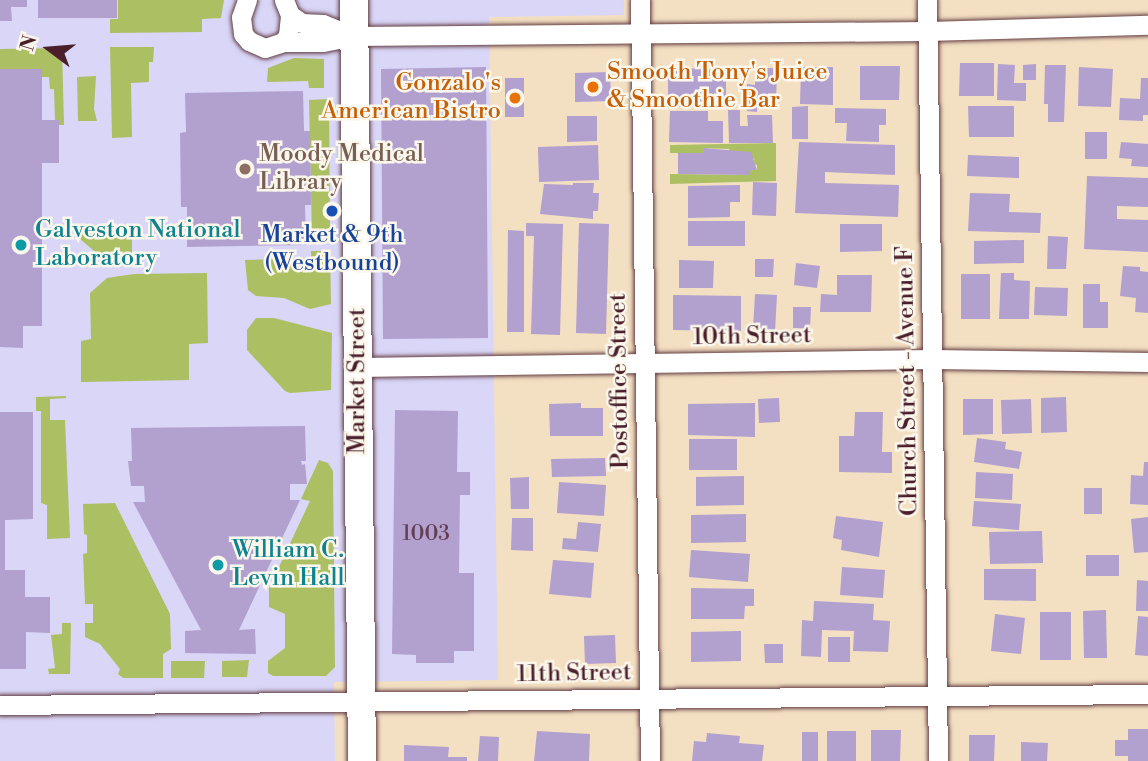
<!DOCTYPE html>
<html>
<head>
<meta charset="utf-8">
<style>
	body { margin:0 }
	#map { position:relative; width:1148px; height:761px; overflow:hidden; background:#f3dfc2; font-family:"Libre Bodoni",serif }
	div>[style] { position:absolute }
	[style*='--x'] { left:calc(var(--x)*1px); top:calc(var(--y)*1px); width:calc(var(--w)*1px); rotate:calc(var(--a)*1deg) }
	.built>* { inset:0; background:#d9d6f7 }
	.green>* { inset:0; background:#acbf63 }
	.building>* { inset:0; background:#b2a0ce }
	.roads { filter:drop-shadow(0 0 2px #633c42) drop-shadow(0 0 2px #633c42) }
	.street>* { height:19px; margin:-9.5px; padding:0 9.5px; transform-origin:9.5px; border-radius:9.5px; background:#fff }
	.secondary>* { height:28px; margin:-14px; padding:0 14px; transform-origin:14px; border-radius:14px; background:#fff }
	.dots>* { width:19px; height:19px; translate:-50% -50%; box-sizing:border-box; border:4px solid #fbf7ec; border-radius:50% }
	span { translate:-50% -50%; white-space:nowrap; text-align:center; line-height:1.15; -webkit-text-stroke:5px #fbf7ec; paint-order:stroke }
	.number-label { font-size:21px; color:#643f54 }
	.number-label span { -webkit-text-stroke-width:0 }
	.food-label { font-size:24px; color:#c56008 }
	.left { translate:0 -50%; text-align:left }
	.right { translate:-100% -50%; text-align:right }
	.education-label { font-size:24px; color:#785e54 }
	.culture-label { font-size:24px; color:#0d838f }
	.transit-label { font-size:24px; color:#164399 }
	.street-label { font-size:24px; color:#4a1f2b }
	.north { position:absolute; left:14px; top:14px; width:70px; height:70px; -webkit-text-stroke:5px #fbf7ec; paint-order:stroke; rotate:286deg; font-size:19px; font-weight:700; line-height:28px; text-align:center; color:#4a1f2b }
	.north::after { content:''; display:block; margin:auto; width:24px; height:32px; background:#4a1f2b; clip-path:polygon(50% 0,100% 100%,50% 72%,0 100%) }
</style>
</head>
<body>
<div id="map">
	<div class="built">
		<i style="clip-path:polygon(0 0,624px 0,624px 15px,489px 17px,498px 680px,334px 682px,335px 761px,0 761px)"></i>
	</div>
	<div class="green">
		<i style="clip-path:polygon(118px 0,224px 0,221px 18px,202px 19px,202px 32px,110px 33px,110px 19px,118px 19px)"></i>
		<i style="clip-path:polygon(110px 47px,154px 47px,153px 62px,149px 62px,149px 82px,131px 83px,132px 137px,112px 138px)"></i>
		<i style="clip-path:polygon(62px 48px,64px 125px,59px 125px,59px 120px,55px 120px,54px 89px,50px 89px,49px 77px,42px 77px,42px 69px,0 69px,0 49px)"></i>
		<i style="clip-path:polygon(294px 58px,324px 59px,324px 88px,309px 88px,308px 81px,267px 82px,268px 68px)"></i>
		<i style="clip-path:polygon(96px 76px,94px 109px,97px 121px,78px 121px,77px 77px)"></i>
		<i style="clip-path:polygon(329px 99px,330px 239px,312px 239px,309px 100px)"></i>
		<i style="clip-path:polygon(776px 143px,776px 181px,670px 184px,670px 174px,750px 175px,750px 170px,757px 170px,757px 165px,754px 164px,754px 159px,730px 152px,729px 149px,704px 148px,704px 153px,670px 153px,670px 145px)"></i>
		<i style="clip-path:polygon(80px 229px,132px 230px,132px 264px,114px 265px,106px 261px,80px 239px)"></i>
		<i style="clip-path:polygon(311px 251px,330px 251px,331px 304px,310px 309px,284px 298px,256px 296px,248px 290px,245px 260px,311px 258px)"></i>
		<i style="clip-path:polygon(207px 273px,208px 343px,189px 344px,189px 380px,81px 382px,81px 341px,91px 339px,90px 293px,107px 278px,134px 274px)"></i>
		<i style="clip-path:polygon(256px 318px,274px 318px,332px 333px,331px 390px,290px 393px,285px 391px,247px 350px,247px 330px)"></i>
		<i style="clip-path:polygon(66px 396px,66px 398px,50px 399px,50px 420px,65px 420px,70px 538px,47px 539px,47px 505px,41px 503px,41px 411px,36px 411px,36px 397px)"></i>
		<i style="clip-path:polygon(319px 460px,328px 463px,333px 471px,335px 667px,326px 676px,273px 676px,268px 673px,268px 661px,285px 648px,285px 614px,269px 607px,269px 588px,310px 501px,301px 499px)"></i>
		<i style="clip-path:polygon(115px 503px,170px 614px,171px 649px,163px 654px,163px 678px,123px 678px,118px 674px,120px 669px,100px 644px,85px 637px,85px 623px,93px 623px,93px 604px,85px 604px,83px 554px,87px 553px,87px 535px,84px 534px,83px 504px)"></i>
		<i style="clip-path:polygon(62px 623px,71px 623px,70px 674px,49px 674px,48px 669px,55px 668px,51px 635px,62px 634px)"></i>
		<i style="clip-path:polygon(249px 660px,247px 677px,222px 677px,222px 661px)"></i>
		<i style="clip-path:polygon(171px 661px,205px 661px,204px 678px,171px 678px)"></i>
	</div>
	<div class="building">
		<i style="clip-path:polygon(0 0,27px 0,27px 7px,11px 7px,12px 21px,0 21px)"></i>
		<i style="clip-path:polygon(38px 0,117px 0,117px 18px,38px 18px)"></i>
		<i style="clip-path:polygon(960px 63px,994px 63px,994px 96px,959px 96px)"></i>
		<i style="clip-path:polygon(998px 64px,1015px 65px,1014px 83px,1026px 83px,1026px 101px,997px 100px)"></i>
		<i style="clip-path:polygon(1036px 64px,1036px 80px,1023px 80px,1023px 65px)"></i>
		<i style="clip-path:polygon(1045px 65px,1066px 65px,1064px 122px,1048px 122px,1048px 104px,1044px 104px)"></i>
		<i style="clip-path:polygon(860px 66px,900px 66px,899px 100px,860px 100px)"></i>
		<i style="clip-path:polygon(486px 67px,488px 338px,383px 339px,381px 69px)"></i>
		<i style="clip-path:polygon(801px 67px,833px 67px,833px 105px,800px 104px)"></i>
		<i style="clip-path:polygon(1079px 67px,1113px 69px,1111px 107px,1078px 106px)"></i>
		<i style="clip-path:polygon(710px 68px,710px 75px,726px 75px,726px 106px,668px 107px,668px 69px)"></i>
		<i style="clip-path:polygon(755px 68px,777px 68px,776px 106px,757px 106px,757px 112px,747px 111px,747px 84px,755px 85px)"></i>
		<i style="clip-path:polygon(0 69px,42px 69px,42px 120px,59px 120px,59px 163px,42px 163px,42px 326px,23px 326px,23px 348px,0 347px)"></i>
		<i style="clip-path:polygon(610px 72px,611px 101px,575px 102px,575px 73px)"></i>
		<i style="clip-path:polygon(505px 78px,524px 78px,524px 117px,505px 117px)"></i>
		<i style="clip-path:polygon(1141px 78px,1148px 78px,1148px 115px,1143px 115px,1143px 121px,1119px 120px,1120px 98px,1140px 99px)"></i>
		<i style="clip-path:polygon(303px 91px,304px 131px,310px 131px,311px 205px,305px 205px,306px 245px,187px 247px,187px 207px,181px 207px,180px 133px,186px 132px,185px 93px)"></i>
		<i style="clip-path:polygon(808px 106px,808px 139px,792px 139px,792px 107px)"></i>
		<i style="clip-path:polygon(968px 106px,1014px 106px,1014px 137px,969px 137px)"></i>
		<i style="clip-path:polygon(835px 108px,886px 109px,886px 125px,879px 125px,879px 142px,846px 141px,847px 123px,835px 123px)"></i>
		<i style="clip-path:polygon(728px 110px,740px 110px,740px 126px,748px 126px,747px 115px,772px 115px,773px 143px,729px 143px)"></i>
		<i style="clip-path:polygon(670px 111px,708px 111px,708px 121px,723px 121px,723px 143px,669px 142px)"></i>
		<i style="clip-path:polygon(567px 116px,597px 116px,597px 141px,567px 142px)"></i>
		<i style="clip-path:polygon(1085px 132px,1107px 132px,1107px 159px,1085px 159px)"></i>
		<i style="clip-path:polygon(799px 142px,895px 145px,895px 175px,825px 172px,825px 183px,899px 185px,898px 217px,795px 213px)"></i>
		<i style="clip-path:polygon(1121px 142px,1148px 144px,1148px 167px,1131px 166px,1132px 159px,1119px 158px)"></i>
		<i style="clip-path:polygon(598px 145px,599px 180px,539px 182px,538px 147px)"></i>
		<i style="clip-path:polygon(704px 148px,751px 152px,757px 170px,750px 170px,750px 175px,678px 174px,678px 153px,704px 153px)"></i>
		<i style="clip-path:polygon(968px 155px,1019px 157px,1019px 178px,967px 176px)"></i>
		<i style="clip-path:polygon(1087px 176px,1148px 178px,1148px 207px,1117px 206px,1117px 219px,1148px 220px,1148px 252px,1084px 249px)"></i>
		<i style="clip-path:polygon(753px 182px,777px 183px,776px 216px,752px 215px)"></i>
		<i style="clip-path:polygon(573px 183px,594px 183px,593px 193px,599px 193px,598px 211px,593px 211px,593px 219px,540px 214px,544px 184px,573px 185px)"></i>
		<i style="clip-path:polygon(740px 185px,740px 202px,730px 202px,730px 217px,688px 218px,688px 186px)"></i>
		<i style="clip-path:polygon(970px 193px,1010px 194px,1009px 212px,1041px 213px,1040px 233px,968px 231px)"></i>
		<i style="clip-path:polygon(688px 221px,745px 221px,745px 246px,688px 246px)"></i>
		<i style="clip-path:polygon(526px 223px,563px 224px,560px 335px,531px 334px,534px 236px,526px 236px)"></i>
		<i style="clip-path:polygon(579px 223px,609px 224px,606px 334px,576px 333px)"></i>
		<i style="clip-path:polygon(840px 224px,882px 224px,882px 251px,840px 252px)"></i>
		<i style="clip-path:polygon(508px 230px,524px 231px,524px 332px,507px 332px)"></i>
		<i style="clip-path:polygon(1048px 236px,1068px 237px,1066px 269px,1047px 269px)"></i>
		<i style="clip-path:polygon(1024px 240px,1024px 263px,974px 264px,974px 241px)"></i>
		<i style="clip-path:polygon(755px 259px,774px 259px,773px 277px,755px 277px)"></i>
		<i style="clip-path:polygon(679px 260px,714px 261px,713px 288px,679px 288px)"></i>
		<i style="clip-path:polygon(796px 263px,820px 266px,817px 288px,794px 285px)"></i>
		<i style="clip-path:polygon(1123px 266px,1140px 267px,1140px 271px,1148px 272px,1148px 313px,1135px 312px,1136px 298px,1120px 296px)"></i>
		<i style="clip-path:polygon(1001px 273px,1014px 273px,1014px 280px,1030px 281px,1029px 319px,999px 319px)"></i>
		<i style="clip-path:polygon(961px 274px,990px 274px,990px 319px,961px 319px)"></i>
		<i style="clip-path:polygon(837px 275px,872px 275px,871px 312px,820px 312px,821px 294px,837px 295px)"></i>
		<i style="clip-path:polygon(1083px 284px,1100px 284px,1100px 302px,1108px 302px,1108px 328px,1083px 328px)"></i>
		<i style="clip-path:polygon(1035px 287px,1068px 288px,1067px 316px,1034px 315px)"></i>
		<i style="clip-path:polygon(755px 294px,777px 295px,775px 331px,753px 329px)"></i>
		<i style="clip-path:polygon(673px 295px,741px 296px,741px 331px,673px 330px)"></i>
		<i style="clip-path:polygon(793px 307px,811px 307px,810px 329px,793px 328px)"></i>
		<i style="clip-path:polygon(1066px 397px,1067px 432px,1041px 433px,1041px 398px)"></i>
		<i style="clip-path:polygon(779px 398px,780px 422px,759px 423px,758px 399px)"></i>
		<i style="clip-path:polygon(963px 399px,993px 399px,993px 434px,963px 435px)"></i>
		<i style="clip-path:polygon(1031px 399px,1032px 433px,1002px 434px,1001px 400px)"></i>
		<i style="clip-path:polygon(581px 403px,581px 408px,603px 408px,603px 436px,550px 436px,549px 404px)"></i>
		<i style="clip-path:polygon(755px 403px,755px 437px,688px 435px,688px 404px)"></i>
		<i style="clip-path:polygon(395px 410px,458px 411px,457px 472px,470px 472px,470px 495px,460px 495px,459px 573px,474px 573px,474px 651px,454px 651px,454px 663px,416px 663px,416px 655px,392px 654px)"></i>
		<i style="clip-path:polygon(0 412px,33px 412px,33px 519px,5px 520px,5px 570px,25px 570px,25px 597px,50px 597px,50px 633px,26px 632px,26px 669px,0 669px)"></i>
		<i style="clip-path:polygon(855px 412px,883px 412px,882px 452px,892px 452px,892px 473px,839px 472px,839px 436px,854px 436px)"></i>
		<i style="clip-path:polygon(305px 426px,306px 461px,301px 461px,302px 465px,305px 464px,307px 484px,290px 484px,290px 500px,300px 500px,239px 630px,255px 629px,256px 654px,185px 653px,185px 631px,201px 630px,133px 502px,145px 502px,144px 486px,131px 486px,128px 461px,132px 461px,131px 428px)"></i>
		<i style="clip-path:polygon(977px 438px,1006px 442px,1005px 449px,1022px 452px,1019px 469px,974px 462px)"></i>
		<i style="clip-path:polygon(689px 439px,737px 439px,737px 470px,689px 470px)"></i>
		<i style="clip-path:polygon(605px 458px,606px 476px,552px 477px,551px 459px)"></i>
		<i style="clip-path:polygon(1144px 462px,1148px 462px,1148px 505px,1130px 504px,1131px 475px,1143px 476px)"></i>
		<i style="clip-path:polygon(976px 472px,1013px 474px,1012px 500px,975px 498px)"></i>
		<i style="clip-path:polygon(744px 476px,744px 505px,696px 506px,696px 477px)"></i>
		<i style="clip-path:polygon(529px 477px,529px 509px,511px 509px,510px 478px)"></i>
		<i style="clip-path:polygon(559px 482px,606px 485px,604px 516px,557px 513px)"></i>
		<i style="clip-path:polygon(1084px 488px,1102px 488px,1102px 514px,1084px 514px)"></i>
		<i style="clip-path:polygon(974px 501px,1021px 504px,1019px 530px,972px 526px)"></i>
		<i style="clip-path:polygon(746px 514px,746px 542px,691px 543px,691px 515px)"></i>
		<i style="clip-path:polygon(836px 516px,883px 522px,879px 557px,841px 550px,842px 540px,833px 538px)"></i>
		<i style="clip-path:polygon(1148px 517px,1148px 552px,1134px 553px,1131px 519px)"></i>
		<i style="clip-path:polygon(512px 518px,533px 518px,533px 551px,511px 550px)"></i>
		<i style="clip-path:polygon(578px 522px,601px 524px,598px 552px,562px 549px,563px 538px,576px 539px)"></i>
		<i style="clip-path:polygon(1042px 531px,1043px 563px,990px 564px,989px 532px)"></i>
		<i style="clip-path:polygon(691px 550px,750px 554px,748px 582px,689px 577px)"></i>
		<i style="clip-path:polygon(1086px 555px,1119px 555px,1119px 576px,1086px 576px)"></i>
		<i style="clip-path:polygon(553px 560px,594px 563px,591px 598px,549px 594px)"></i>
		<i style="clip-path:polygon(842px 567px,885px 570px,883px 598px,840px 595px)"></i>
		<i style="clip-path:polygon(984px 569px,1036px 569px,1036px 601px,984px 600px)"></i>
		<i style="clip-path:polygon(1137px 580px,1148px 581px,1148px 611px,1136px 611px)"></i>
		<i style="clip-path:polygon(691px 588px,754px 589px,754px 606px,745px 606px,744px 619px,691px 619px)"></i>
		<i style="clip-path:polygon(814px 601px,874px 604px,873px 620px,890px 621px,888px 652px,853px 651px,854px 631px,822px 630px,821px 657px,801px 656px,802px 620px,813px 621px)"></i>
		<i style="clip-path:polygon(1106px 610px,1107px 658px,1084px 658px,1083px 611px)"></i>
		<i style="clip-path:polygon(1040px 612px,1071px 612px,1071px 660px,1040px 660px)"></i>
		<i style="clip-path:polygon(995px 614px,1025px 618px,1021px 654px,991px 651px)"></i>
		<i style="clip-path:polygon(1138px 616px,1148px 617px,1148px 656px,1135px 655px)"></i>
		<i style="clip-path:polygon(741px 631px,741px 661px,691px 662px,691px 632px)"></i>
		<i style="clip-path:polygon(615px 635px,616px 663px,585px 664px,584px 636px)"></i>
		<i style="clip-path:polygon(828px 637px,850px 637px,850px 662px,828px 662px)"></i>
		<i style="clip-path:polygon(764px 644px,783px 644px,783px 663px,765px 663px)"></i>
		<i style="clip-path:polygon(1128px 729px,1148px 729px,1148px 761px,1128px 761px,1128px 756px,1115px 756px,1115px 740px,1128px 740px)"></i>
		<i style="clip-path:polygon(871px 730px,901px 730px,900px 761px,871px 761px)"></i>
		<i style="clip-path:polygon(537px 731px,590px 734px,589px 761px,534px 761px)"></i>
		<i style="clip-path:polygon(827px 731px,856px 731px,856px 761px,827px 761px)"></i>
		<i style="clip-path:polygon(802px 732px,818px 732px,818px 761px,802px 761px)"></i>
		<i style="clip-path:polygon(707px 733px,740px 736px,739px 743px,764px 745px,762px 761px,692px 761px,694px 741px,706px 742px)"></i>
		<i style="clip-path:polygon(969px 735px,995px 735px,994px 761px,969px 761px)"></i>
		<i style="clip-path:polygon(480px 736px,499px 737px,498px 761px,478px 761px)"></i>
		<i style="clip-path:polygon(1021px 742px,1048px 743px,1047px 761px,1021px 761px)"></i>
		<i style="clip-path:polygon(404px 745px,449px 747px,448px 757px,467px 757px,467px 761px,404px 761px)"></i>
	</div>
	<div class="roads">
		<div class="street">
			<i style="--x:247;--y:0;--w:18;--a:109"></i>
			<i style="--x:241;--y:17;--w:17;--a:83"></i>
			<i style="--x:243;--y:34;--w:9;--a:49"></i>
			<i style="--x:249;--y:41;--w:17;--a:24"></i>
			<i style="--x:265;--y:48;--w:19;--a:-18"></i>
			<i style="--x:283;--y:42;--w:9;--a:-54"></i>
			<i style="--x:288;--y:35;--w:20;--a:-84"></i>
			<i style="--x:290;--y:15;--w:16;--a:-112"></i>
			<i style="--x:640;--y:0;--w:761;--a:89.25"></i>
			<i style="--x:927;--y:0;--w:761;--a:89.17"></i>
			<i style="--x:290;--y:15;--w:14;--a:34"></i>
			<i style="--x:302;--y:23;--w:21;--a:3"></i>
			<i style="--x:323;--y:24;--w:32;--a:22"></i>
			<i style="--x:283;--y:42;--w:40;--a:0"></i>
			<i style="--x:323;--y:42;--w:32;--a:-11"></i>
			<i style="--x:354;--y:36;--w:573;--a:-0.5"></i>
			<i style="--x:927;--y:31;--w:221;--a:-1.6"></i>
			<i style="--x:357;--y:367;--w:576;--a:-0.8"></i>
			<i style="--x:933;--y:359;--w:215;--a:0.8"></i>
			<i style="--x:0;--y:705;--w:1148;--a:-0.55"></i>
		</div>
		<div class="secondary">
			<i style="--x:354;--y:0;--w:761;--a:89.4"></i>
		</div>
	</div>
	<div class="dots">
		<i style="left:593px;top:87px;background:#e8710a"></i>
		<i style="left:515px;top:98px;background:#e8710a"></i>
		<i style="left:245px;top:169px;background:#8d6e63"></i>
		<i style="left:332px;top:211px;background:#1a4fb4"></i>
		<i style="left:21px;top:245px;background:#0f9aa8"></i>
		<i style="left:218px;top:565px;background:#0f9aa8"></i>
	</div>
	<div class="number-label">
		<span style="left:426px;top:534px">1003</span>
	</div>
	<div class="food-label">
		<span class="left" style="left:607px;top:87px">Smooth Tony's Juice<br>&amp; Smoothie Bar</span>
		<span class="right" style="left:501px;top:98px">Gonzalo's<br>American Bistro</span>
	</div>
	<div class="education-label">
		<span class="left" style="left:259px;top:169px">Moody Medical<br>Library</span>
	</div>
	<div class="culture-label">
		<span class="left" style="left:35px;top:245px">Galveston National<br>Laboratory</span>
		<span class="left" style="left:232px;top:565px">William C.<br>Levin Hall</span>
	</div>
	<div class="transit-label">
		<span style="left:332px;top:250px">Market &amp; 9th<br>(Westbound)</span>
	</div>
	<div class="street-label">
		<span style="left:752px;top:337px;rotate:-1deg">10th Street</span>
		<span style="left:358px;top:381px;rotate:-90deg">Market Street</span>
		<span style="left:620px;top:381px;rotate:-91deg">Postoffice Street</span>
		<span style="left:908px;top:381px;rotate:-91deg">Church Street - Avenue F</span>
		<span style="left:574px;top:674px;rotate:-1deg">11th Street</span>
	</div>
	<div class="north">N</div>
</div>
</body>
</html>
